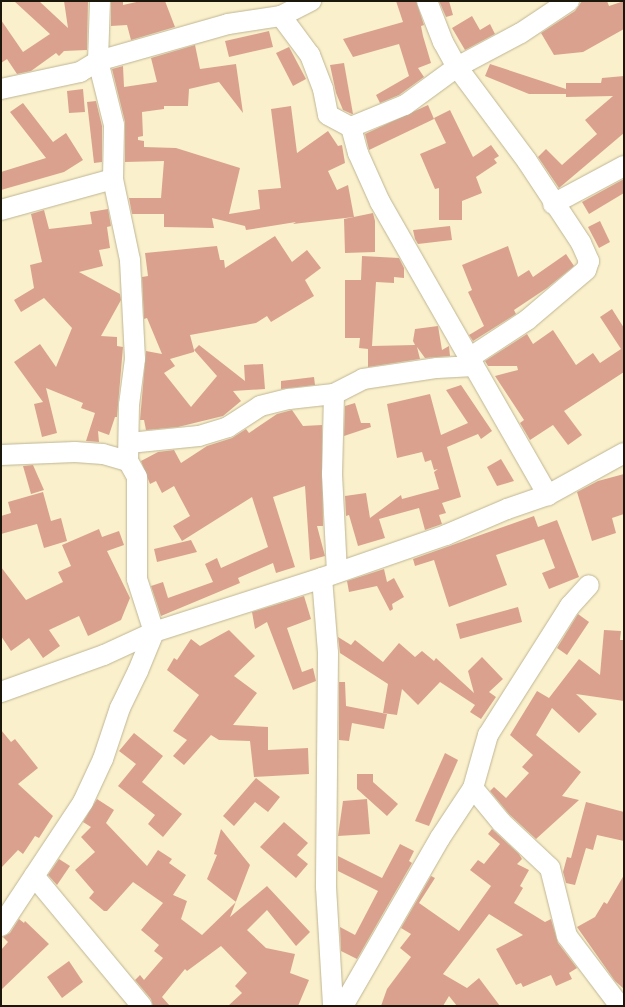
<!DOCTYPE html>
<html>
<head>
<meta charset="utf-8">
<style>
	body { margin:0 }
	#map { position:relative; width:625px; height:1007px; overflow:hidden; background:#faf0cc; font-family:"Times New Roman",serif }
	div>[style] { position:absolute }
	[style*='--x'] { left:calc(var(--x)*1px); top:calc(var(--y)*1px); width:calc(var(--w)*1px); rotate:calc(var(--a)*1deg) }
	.building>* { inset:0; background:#daa28e }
	.roads { filter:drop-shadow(0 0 1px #bfb593) drop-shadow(0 0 1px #bfb593) }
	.street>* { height:20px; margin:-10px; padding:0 10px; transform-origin:10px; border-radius:10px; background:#fff }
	span { translate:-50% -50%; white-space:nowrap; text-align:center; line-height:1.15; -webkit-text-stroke:4px #fff; paint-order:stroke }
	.frame { position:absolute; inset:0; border:2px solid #1b170a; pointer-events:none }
</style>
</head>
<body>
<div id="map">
	<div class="building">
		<i style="clip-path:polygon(14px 1px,39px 1px,68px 28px,64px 1px,88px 1px,87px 50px,64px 51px,59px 56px,56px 53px,31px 71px,17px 74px,7px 59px,1px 63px,1px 20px,23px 52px,50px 34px)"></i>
		<i style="clip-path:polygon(111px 1px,123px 1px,123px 5px,141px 1px,165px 1px,175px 27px,131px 40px,127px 25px,111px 26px)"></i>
		<i style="clip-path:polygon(396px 1px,416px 1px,424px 25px,421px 26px,423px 36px,431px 63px,418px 68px,424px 77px,399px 95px,380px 103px,376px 95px,409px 76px,399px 44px,353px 57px,343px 39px,403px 22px)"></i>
		<i style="clip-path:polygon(439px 1px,449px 1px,453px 15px,446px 17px)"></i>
		<i style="clip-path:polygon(582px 1px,607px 1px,609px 6px,624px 1px,624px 29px,583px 52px,554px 55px,541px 33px,575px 11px)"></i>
		<i style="clip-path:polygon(472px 16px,480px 30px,490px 24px,495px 34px,465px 50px,452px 28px)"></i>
		<i style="clip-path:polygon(269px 31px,273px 47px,229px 57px,225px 41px)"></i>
		<i style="clip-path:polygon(195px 45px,200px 69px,236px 64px,243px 113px,219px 82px,189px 89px,188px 106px,164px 106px,164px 109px,142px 112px,143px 136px,138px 137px,138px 140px,144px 141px,144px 147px,176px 148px,240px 168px,229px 214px,260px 209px,258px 190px,281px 188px,271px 109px,291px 106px,297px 153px,328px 131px,338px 146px,342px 145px,345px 163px,328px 171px,337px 190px,348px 185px,354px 217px,293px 224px,296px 222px,246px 230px,245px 226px,212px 218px,214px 228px,164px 227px,164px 214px,132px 214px,129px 198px,161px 198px,164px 161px,125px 162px,125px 122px,112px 69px,123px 66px,124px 87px,157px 82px,151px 58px)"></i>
		<i style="clip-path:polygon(289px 47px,306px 79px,293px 86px,276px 53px)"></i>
		<i style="clip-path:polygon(344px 63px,353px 114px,352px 114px,343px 110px,336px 93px,330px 65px)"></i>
		<i style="clip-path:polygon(490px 64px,566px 89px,566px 83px,601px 83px,602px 78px,624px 76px,624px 133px,559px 188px,538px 157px,546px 149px,562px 165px,597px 134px,585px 120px,613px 96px,566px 97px,566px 94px,529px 94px,485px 76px)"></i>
		<i style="clip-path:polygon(83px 89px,85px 112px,69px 113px,67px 91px)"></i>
		<i style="clip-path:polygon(96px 101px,102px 126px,102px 162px,94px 163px,87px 102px)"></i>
		<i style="clip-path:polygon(23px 103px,53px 142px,66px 133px,83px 160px,64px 172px,1px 190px,1px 172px,46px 158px,10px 112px)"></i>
		<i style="clip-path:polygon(428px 105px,434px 119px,369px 150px,365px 134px)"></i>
		<i style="clip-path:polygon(450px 110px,473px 157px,491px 145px,499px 156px,494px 159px,497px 163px,476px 177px,482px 193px,462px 201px,462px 220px,439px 220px,439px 188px,435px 189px,420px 154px,446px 143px,434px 118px)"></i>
		<i style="clip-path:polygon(624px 179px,624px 193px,589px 214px,582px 202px)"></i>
		<i style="clip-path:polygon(108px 209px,111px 226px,107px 227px,110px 248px,99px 250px,103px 266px,79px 272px,120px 294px,121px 300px,101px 336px,117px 337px,117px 346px,123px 347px,117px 417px,115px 417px,109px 435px,98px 431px,99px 442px,86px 441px,95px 413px,81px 408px,83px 403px,46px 388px,57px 433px,42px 437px,34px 404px,43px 402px,14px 362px,40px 344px,56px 367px,72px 328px,44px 298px,21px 312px,14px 300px,34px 288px,30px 265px,42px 262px,31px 214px,44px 210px,49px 229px,92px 224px,90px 212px)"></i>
		<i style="clip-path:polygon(373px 213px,375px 221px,375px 252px,345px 253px,344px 219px)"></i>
		<i style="clip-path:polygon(600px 221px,610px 242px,599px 248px,588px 227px)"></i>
		<i style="clip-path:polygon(450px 226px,452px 240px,418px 244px,415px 239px,413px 230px)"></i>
		<i style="clip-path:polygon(evenodd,275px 236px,292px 262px,307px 250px,321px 268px,305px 280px,314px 296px,271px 322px,267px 316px,256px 323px,190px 335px,194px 350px,199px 345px,245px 381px,244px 365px,263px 364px,265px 389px,233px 391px,241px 401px,223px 416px,178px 427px,146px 430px,144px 420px,140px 420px,146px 351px,162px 354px,147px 318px,144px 319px,142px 277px,148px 276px,145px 253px,217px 246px,220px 260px,224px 260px,225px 268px,275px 236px,194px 350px,217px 376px,191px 407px,164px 373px,175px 366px,170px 359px,194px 352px,194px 350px)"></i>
		<i style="clip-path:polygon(508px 246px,518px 277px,529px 270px,533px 277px,566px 254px,574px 266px,547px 288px,514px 310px,516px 314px,473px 341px,469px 335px,484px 326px,468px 292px,472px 290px,462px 265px)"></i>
		<i style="clip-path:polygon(362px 256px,399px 258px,404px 268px,404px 278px,394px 277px,394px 283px,376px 282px,372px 346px,415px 345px,413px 341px,415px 329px,438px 326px,442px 350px,449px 346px,450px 356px,425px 358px,417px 347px,420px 359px,368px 367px,368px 349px,359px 348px,360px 338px,345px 338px,345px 280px,361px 280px)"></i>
		<i style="clip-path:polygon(612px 309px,624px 328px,624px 372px,564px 411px,582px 435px,568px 445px,553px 425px,530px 440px,520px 423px,524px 420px,495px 376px,518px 370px,517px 366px,488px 366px,485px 361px,527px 334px,533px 344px,553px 330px,576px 365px,593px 353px,600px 363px,621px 349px,600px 317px)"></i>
		<i style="clip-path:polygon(314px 377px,315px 385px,281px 389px,281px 381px)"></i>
		<i style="clip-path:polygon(461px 385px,492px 431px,481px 439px,478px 434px,447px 447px,461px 497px,442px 503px,446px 513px,439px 515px,442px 524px,425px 530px,419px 508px,379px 519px,385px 538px,358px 546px,349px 515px,346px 516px,345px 496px,366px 493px,370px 518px,401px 495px,402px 499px,439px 489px,434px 472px,438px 469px,434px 470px,431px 460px,425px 462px,422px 452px,397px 458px,387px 404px,430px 394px,441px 435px,468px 423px,446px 390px)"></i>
		<i style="clip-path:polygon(355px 403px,361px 423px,370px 423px,371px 427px,344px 436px,345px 406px)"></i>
		<i style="clip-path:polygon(292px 410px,303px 426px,322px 425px,323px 526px,317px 526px,325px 556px,310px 560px,305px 486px,273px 497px,295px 567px,276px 573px,273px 563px,238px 578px,240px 583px,161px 616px,151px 586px,163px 582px,168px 598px,213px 582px,205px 564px,217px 558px,221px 568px,268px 547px,252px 497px,182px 541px,173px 526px,190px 516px,174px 486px,162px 493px,156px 481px,150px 484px,141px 461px,158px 452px,174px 450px,181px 463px,207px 446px,232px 438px,246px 429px,249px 433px,277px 414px)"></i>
		<i style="clip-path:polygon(501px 459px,514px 481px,497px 486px,487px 467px)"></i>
		<i style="clip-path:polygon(33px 465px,44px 490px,31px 494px,23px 466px)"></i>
		<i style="clip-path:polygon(624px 474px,624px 514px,612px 518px,616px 533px,592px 541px,577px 492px,598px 481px)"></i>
		<i style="clip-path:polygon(43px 492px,51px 521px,61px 518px,67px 541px,44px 548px,37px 524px,1px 534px,1px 516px,11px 513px,8px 502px)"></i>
		<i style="clip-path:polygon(534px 516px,538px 527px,557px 520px,579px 577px,549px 589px,542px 573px,555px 568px,544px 539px,496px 555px,507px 585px,449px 607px,434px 560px,415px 566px,413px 559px)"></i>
		<i style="clip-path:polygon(99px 529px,102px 537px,119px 531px,124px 545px,107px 551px,130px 598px,121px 620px,88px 636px,79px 616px,49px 630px,60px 646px,43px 658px,29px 638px,11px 651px,1px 636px,1px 567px,26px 600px,63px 582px,58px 572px,71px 566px,62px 545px)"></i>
		<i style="clip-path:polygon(191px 540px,197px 552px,157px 562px,154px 549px)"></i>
		<i style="clip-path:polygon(384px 569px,387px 582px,394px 578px,404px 597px,392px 604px,393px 609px,390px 611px,377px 586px,349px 592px,347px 581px)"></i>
		<i style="clip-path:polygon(304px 596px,311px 619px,287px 628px,302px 672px,313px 668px,316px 681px,293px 690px,267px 622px,255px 629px,252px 612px)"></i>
		<i style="clip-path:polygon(518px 607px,522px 622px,460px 639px,456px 624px)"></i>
		<i style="clip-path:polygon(578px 614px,589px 622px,567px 655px,557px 648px)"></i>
		<i style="clip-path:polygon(229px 630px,255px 656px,234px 676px,257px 693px,233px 725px,268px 727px,268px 750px,308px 748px,309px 774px,254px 777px,250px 741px,219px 740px,211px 735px,184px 765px,173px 756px,187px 740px,173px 731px,199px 695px,167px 670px,174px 658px,177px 660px,191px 639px,200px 646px)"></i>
		<i style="clip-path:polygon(604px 630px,621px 631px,620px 640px,624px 640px,624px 701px,576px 694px,597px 714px,579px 733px,552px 708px,536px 735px,581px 772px,562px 796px,579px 800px,536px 839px,509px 814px,490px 791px,494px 787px,506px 798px,529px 773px,522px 767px,533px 755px,510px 735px,537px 691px,549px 698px,579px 659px,600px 675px)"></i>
		<i style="clip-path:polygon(338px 637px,351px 645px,355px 640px,383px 662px,399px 643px,415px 657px,422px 651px,434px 661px,436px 658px,474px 693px,468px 671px,482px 657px,503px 679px,489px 692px,496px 697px,481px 719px,470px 712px,475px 705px,440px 682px,418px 705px,402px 689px,397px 715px,383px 713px,388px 684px,340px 653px)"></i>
		<i style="clip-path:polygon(339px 682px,345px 682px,346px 706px,387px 714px,384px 729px,352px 723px,349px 741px,339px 740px)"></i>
		<i style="clip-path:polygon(1px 730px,11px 742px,15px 739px,38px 768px,18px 784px,53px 816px,39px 838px,35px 836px,23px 854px,18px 850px,1px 868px)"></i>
		<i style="clip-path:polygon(134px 733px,163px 756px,142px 782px,182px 814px,163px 837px,148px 824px,155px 815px,118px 786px,136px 764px,119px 751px)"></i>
		<i style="clip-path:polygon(445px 753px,458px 760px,429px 826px,415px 821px)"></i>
		<i style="clip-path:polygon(357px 774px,373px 774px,373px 782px,398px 804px,387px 816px,357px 789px)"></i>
		<i style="clip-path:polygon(256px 778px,280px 797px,268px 812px,255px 802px,234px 826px,223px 816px)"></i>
		<i style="clip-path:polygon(97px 799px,114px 810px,106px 823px,147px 866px,158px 850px,172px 859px,169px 863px,186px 875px,173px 895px,187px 901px,181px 919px,202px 935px,236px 902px,207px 879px,217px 855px,214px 854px,221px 829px,250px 865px,230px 917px,267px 886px,310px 932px,296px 946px,267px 910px,247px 930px,266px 948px,295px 954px,290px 973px,309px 980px,298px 1006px,228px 1006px,242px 993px,235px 986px,247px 973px,221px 946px,187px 971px,185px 969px,162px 997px,170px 1006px,153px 1006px,151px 999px,135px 980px,140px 975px,144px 980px,163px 958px,154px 951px,159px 945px,141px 930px,163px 903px,133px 882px,107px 911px,104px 911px,89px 898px,94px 892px,75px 870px,95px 852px,81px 837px,91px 827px,83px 822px)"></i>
		<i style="clip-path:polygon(367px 799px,370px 834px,338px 836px,343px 801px)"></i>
		<i style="clip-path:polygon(586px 802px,624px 812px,624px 841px,597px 835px,593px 850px,586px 848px,575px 885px,566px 883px,563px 872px,567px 857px,571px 858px)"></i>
		<i style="clip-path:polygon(284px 822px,308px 843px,297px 855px,308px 864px,296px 878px,260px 847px)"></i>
		<i style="clip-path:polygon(492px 829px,519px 854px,522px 859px,517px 864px,529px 870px,520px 886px,523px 888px,514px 903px,545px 922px,551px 919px,558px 943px,577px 968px,569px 973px,572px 979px,556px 986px,551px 975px,523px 987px,521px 983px,516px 985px,496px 949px,523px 935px,489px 914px,443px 974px,467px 988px,479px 978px,500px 1006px,457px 1006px,449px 996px,443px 1006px,381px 1006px,387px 989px,411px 957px,400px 948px,411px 934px,401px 928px,431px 876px,435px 878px,419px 903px,459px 931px,491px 886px,470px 870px,478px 860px,484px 864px,500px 844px,488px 834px)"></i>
		<i style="clip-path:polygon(400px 844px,414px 851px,409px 861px,412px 863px,357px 959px,341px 951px,340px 927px,355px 935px,378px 891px,338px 871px,338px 856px,382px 878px)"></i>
		<i style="clip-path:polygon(59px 859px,70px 866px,57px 885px,48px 875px)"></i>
		<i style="clip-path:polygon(624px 875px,624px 989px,615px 981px,577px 927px,595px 917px,604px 902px,607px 904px)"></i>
		<i style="clip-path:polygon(19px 919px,24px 923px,25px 921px,49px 944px,1px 990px,1px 950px,8px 942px,3px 937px,10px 933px)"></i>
		<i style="clip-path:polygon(69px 961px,83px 982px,62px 998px,47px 977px)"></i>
	</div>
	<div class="roads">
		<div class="street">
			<i style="--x:427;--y:1;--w:44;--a:68.7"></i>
			<i style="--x:443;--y:42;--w:29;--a:61"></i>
			<i style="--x:457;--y:67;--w:117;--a:53.3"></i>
			<i style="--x:527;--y:161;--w:98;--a:56.6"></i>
			<i style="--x:581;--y:243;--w:20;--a:66"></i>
			<i style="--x:589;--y:261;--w:9;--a:108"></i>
			<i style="--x:586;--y:270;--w:77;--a:139.7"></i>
			<i style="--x:527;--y:320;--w:69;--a:146.8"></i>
			<i style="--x:281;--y:16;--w:49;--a:53.4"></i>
			<i style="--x:310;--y:55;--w:36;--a:69"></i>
			<i style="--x:323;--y:89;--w:26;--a:79"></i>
			<i style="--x:328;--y:115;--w:26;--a:28"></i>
			<i style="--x:351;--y:127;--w:27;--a:75"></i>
			<i style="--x:358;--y:153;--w:54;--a:65.8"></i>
			<i style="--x:380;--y:202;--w:338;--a:60.2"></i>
			<i style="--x:1;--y:89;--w:81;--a:-12.1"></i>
			<i style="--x:80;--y:72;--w:21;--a:-31"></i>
			<i style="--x:98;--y:61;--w:135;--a:-15.9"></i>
			<i style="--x:228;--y:24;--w:54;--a:-8.6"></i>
			<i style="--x:281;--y:16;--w:34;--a:-27"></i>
			<i style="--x:351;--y:127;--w:58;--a:-22.2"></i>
			<i style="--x:405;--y:105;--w:64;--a:-36.2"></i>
			<i style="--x:457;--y:67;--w:72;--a:-28"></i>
			<i style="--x:521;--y:33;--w:58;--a:-33.7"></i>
			<i style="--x:553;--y:204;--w:81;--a:-28.2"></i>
			<i style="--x:1;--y:210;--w:116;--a:-15.5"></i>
			<i style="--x:334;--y:394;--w:80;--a:91.4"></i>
			<i style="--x:332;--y:474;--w:98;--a:87.1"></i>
			<i style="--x:129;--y:443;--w:70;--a:-5.7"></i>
			<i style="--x:199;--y:436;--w:30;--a:-17"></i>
			<i style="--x:228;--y:427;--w:38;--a:-33"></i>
			<i style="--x:260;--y:406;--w:30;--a:-14"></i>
			<i style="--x:289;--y:399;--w:45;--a:-6.3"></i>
			<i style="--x:334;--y:394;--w:33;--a:-27"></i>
			<i style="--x:363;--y:379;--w:75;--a:-8.5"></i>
			<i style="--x:437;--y:368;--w:37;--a:-3"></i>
			<i style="--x:1;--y:455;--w:74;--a:-2.3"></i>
			<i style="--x:75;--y:452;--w:28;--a:4"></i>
			<i style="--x:103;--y:454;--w:26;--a:16"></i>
			<i style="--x:322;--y:578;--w:75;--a:85.4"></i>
			<i style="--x:328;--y:653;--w:234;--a:90.5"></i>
			<i style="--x:326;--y:887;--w:119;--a:86.6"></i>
			<i style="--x:1;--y:692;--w:109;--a:-19.8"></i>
			<i style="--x:104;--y:655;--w:55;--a:-24.7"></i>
			<i style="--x:154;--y:632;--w:176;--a:-17.8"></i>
			<i style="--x:322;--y:578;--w:131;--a:-19.1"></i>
			<i style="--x:446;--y:535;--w:66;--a:-23.1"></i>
			<i style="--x:507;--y:509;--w:43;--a:-18.9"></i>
			<i style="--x:548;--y:495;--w:87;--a:-28.9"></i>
			<i style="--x:473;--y:788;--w:44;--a:50.5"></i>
			<i style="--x:501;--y:822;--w:67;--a:43.2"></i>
			<i style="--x:550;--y:868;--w:70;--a:76"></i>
			<i style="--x:567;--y:936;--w:88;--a:52.9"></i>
			<i style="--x:34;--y:876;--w:169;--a:50.3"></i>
			<i style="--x:1;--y:926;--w:149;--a:-56.5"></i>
			<i style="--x:83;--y:802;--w:47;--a:-65.1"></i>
			<i style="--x:103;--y:759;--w:54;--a:-71.6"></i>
			<i style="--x:120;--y:708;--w:41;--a:-64.1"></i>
			<i style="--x:138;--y:671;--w:42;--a:-67.7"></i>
			<i style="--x:154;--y:632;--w:56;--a:-107.8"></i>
			<i style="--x:137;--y:579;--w:102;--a:-90"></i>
			<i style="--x:137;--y:477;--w:18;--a:-119"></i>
			<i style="--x:128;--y:461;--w:56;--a:-89"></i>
			<i style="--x:129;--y:405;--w:46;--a:-82.6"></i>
			<i style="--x:135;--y:359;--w:99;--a:-92.9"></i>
			<i style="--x:130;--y:260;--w:83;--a:-101.9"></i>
			<i style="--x:113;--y:179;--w:54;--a:-88.9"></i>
			<i style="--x:114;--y:125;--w:66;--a:-104"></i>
			<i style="--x:98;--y:61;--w:60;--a:-88.1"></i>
			<i style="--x:343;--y:1006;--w:194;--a:-60"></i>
			<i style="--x:440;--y:838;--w:60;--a:-56.6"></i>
			<i style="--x:473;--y:788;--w:55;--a:-74.2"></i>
			<i style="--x:488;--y:735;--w:153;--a:-57.6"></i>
			<i style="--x:570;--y:606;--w:28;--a:-48"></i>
		</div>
	</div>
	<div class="frame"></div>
</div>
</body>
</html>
